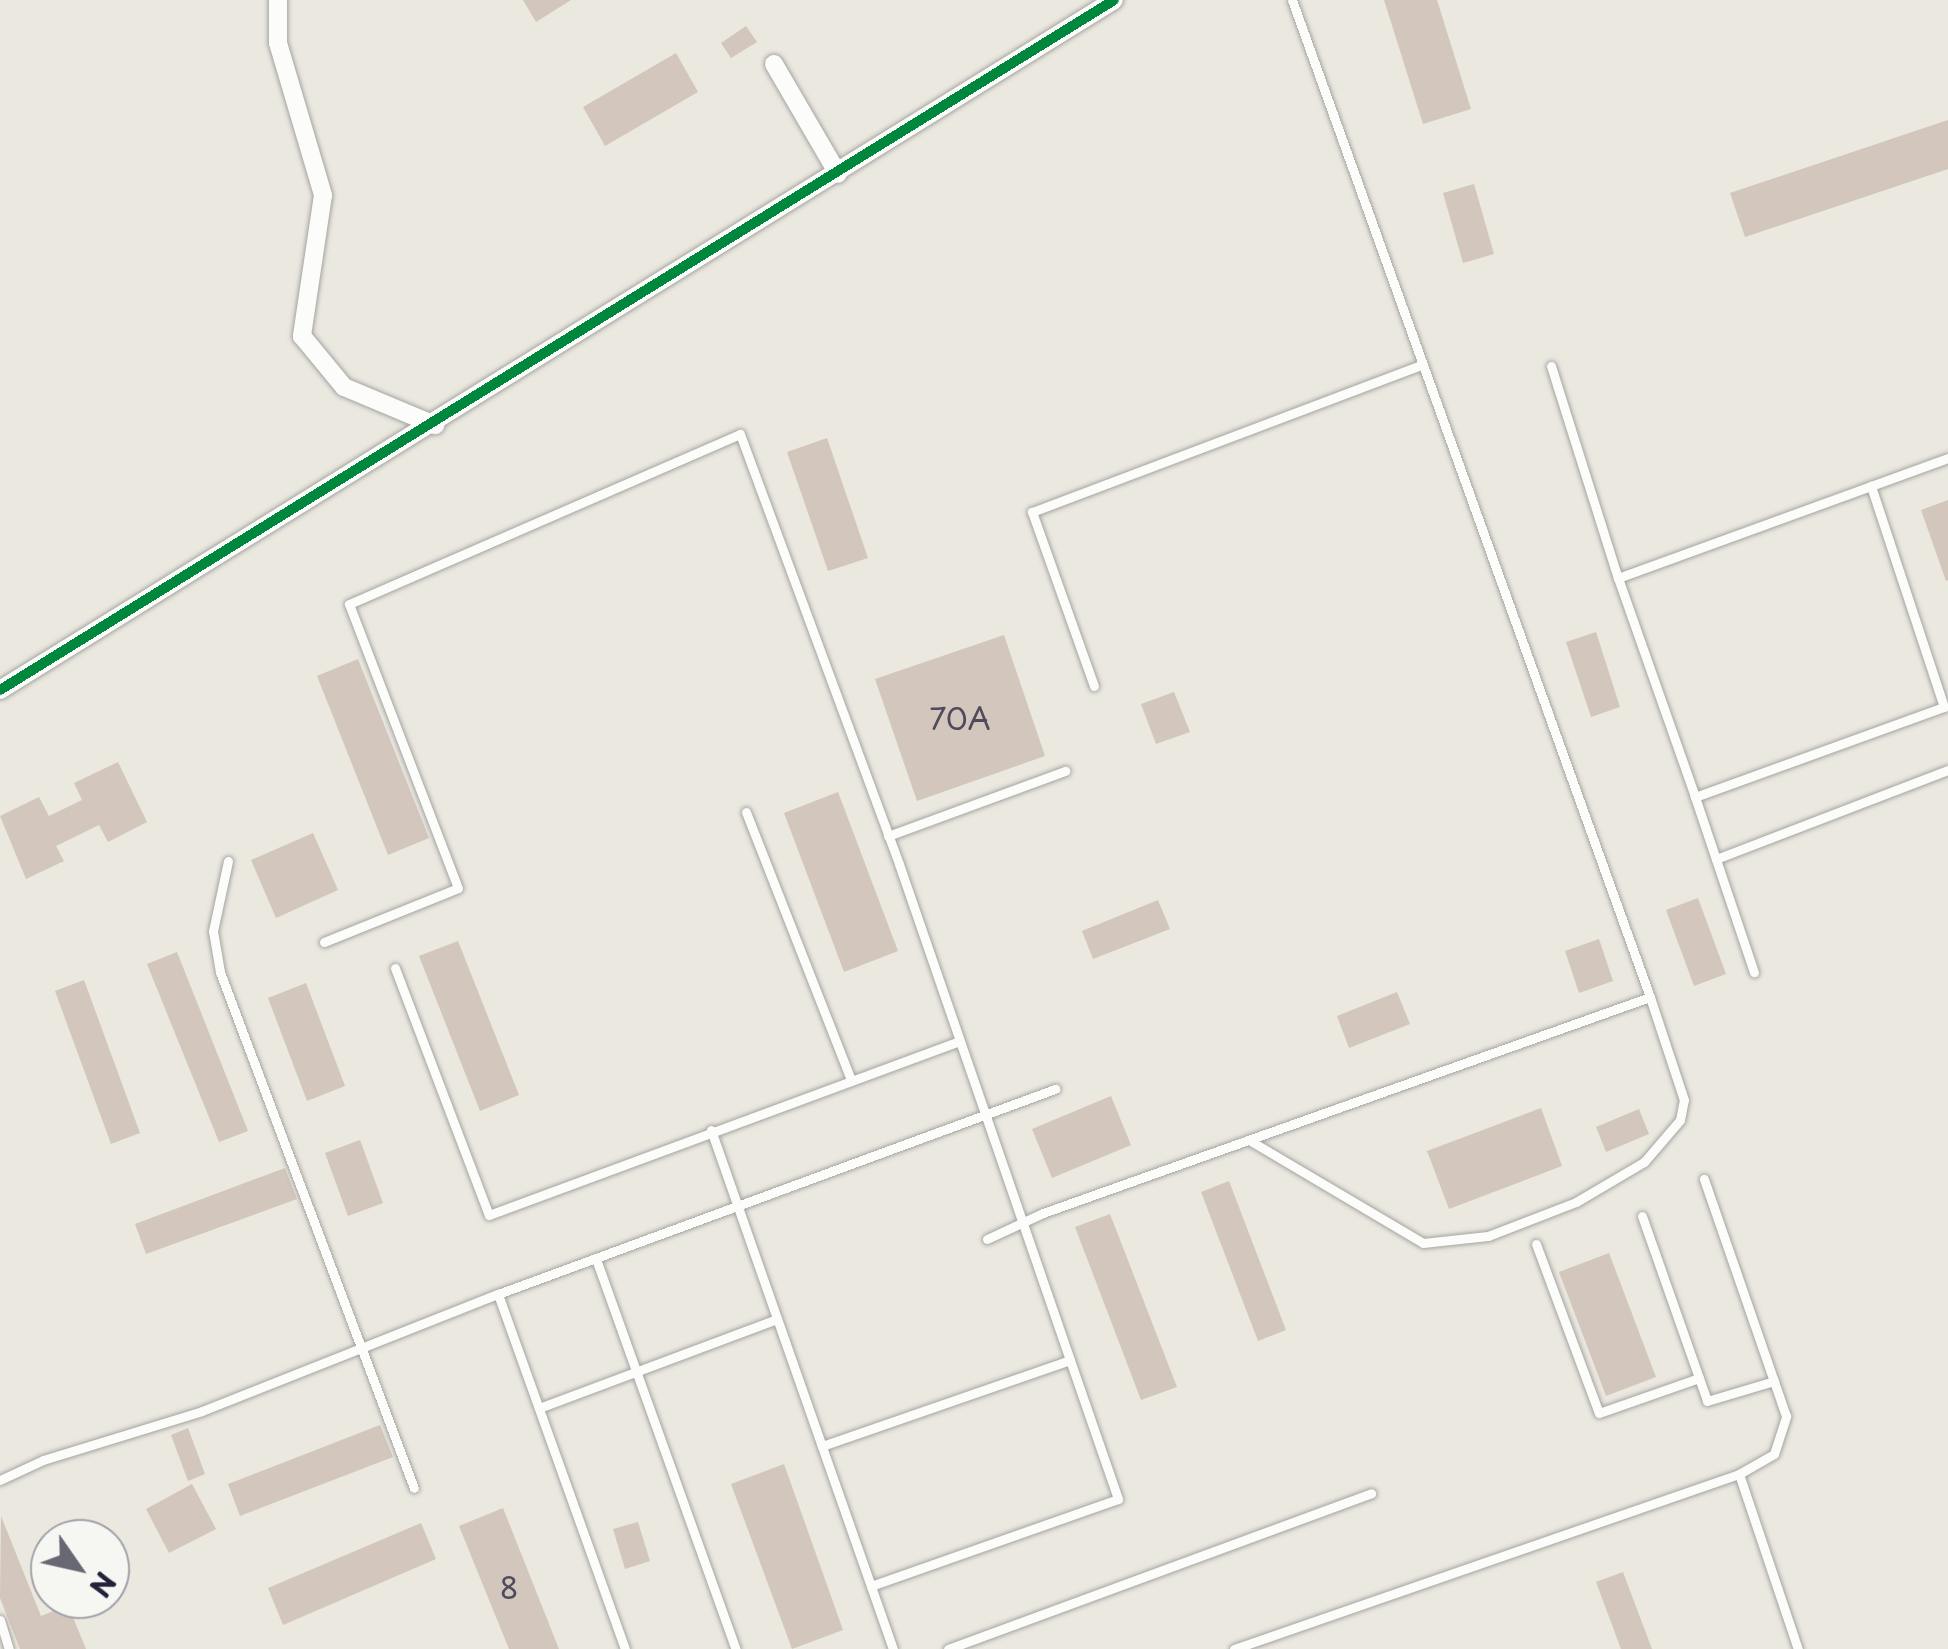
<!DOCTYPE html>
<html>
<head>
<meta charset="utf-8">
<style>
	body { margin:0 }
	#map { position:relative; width:1948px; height:1649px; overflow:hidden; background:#eae8df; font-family:"Playpen Sans",sans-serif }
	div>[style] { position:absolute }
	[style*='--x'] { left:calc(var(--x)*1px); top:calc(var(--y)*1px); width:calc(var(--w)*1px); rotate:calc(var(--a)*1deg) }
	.building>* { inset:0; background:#d3c6bd }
	.roads { filter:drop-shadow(0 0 2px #a5a4a2) drop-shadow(0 0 2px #a5a4a2) }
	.service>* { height:9px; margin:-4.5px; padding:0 4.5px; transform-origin:4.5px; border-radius:4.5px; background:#fcfcfa }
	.minor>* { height:18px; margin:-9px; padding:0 9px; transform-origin:9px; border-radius:9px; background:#fcfcfa }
	.cycleway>* { height:10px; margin:-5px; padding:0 5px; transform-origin:5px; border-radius:5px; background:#00873e }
	span { translate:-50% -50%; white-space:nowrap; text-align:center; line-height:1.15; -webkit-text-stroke:9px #f6f6f2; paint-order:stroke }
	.number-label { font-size:30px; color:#4e4b5c }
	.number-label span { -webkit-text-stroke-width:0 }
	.north { position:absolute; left:30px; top:1519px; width:100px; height:100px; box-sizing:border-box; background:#f6f6f2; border:2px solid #a1a1a9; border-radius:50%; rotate:124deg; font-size:28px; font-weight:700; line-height:40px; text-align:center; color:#22223b }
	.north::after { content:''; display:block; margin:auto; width:35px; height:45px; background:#686774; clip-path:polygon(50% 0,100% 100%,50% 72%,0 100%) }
</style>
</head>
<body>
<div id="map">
	<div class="building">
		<i style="clip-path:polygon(523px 0,571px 0,536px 22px)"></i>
		<i style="clip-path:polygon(1384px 0,1437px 0,1471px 109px,1423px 124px)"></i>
		<i style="clip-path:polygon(746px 26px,757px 42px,731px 58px,721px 43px)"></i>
		<i style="clip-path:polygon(676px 53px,698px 92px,605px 146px,583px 107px)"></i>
		<i style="clip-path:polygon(1948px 120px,1948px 169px,1745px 237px,1730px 193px)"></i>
		<i style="clip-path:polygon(1474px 184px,1494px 254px,1463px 263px,1443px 193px)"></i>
		<i style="clip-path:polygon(827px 438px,868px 558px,828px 571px,787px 452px)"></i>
		<i style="clip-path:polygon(1948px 500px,1948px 580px,1946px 581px,1921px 510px)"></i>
		<i style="clip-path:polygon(1596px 632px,1620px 707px,1591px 717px,1566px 642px)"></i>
		<i style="clip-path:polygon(1004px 635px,1045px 756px,917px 801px,875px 679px)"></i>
		<i style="clip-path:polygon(358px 659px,429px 838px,388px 855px,317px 676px)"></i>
		<i style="clip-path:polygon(1174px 692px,1190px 732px,1156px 744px,1141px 704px)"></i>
		<i style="clip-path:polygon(118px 762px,147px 822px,108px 842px,99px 825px,56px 846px,64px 861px,26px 879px,0 816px,39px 797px,49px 816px,82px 800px,74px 783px)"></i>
		<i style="clip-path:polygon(838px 792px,898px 951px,844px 972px,784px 813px)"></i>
		<i style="clip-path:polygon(313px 833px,338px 890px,276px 918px,251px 860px)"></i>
		<i style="clip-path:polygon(1698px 898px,1726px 974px,1694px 986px,1666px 910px)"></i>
		<i style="clip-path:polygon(1158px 900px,1170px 929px,1093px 959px,1082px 931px)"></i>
		<i style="clip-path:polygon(1599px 939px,1613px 981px,1579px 993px,1565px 951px)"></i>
		<i style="clip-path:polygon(458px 941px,519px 1095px,480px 1111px,419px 956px)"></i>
		<i style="clip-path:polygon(177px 952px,248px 1131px,219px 1142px,147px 964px)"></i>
		<i style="clip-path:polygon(84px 980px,140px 1133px,111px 1144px,55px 991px)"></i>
		<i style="clip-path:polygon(306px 983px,345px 1086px,307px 1101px,268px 998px)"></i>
		<i style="clip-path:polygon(1397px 992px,1410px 1024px,1349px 1048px,1337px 1016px)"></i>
		<i style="clip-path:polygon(1111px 1096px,1131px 1145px,1052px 1178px,1032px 1129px)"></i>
		<i style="clip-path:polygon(1541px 1108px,1562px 1166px,1449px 1209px,1427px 1151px)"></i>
		<i style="clip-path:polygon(1639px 1109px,1649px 1134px,1606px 1152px,1596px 1127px)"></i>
		<i style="clip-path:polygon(360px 1140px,383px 1203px,348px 1216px,325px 1153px)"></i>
		<i style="clip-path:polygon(285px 1168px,297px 1199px,146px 1254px,135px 1224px)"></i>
		<i style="clip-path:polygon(1229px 1181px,1286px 1330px,1258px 1341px,1201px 1192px)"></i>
		<i style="clip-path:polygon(1110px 1214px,1177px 1387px,1141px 1400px,1075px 1227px)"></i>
		<i style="clip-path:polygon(1609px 1253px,1656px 1377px,1606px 1396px,1559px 1272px)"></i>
		<i style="clip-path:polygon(380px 1425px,393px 1457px,240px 1516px,228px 1484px)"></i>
		<i style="clip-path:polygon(188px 1428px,205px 1474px,188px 1481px,171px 1435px)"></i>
		<i style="clip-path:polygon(784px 1464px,843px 1630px,792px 1649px,731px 1484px)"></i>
		<i style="clip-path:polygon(192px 1484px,216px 1529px,169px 1553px,146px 1509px)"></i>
		<i style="clip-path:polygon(503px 1508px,559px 1649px,509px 1649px,459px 1526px)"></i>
		<i style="clip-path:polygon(1px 1516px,41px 1616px,68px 1605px,86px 1649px,20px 1649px,0 1598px)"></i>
		<i style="clip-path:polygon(638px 1522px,650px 1561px,625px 1569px,613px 1529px)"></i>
		<i style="clip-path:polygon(421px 1523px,436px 1559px,283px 1625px,268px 1588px)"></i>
		<i style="clip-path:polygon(1623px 1572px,1652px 1649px,1621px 1649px,1596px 1582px)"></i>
	</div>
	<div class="roads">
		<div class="service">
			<i style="--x:1551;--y:366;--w:222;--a:72.5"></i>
			<i style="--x:1618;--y:578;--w:351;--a:-20"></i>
			<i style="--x:1618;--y:578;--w:232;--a:70.6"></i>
			<i style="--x:1695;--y:797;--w:265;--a:-19.9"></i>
			<i style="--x:1944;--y:707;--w:233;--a:-108.3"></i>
			<i style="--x:1094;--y:686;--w:185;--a:-109.6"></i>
			<i style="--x:1032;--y:512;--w:417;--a:-20.7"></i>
			<i style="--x:1695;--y:797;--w:185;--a:71.4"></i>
			<i style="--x:746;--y:812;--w:286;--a:68.6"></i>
			<i style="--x:888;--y:836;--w:189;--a:-20.2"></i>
			<i style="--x:1716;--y:859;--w:248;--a:-21"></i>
			<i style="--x:228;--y:861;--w:72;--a:102.1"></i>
			<i style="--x:213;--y:931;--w:42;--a:80.3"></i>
			<i style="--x:220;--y:972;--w:551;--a:69.4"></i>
			<i style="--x:324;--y:942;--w:144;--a:-21.9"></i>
			<i style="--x:458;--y:888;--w:304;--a:-111"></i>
			<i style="--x:349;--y:604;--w:426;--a:-23.5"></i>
			<i style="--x:740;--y:434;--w:458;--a:69.7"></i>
			<i style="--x:899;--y:864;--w:525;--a:70.98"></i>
			<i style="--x:395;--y:968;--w:264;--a:69.2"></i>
			<i style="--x:489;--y:1215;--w:498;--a:-20.3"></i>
			<i style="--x:711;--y:1130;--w:550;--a:70.68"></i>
			<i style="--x:1249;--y:1140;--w:202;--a:30.6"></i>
			<i style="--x:1423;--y:1243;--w:65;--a:-6.1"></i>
			<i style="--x:1488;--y:1236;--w:94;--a:-21.1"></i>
			<i style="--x:1576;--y:1202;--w:79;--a:-30.5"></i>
			<i style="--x:1644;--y:1162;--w:55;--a:-49.4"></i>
			<i style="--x:1680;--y:1120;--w:20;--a:-79"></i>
			<i style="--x:1684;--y:1100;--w:108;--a:-108.3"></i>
			<i style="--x:1642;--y:1216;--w:196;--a:70.6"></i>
			<i style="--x:1707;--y:1401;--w:70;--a:-16.6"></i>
			<i style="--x:987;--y:1239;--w:62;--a:-24.9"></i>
			<i style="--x:1043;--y:1213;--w:644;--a:-19.59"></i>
			<i style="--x:1650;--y:997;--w:1059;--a:-109.75"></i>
			<i style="--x:1536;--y:1244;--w:180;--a:69.6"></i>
			<i style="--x:1599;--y:1413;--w:106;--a:-19.3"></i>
			<i style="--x:596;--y:1259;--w:414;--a:70.3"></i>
			<i style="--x:539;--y:1408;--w:254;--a:-20.5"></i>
			<i style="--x:822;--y:1446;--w:262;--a:-19.1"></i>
			<i style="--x:1070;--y:1360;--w:147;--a:70.9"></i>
			<i style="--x:1118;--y:1499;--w:262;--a:160.6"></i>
			<i style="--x:1739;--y:1474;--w:185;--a:71.4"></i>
			<i style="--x:0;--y:1480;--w:47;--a:-24.9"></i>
			<i style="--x:43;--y:1460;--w:166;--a:-17.1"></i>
			<i style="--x:202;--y:1411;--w:318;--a:-21.6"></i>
			<i style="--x:0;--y:1620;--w:30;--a:73"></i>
			<i style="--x:625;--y:1649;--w:377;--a:-109.7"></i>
			<i style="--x:498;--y:1294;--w:594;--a:-20.21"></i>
			<i style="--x:948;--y:1649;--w:451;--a:-20.2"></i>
			<i style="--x:1234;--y:1649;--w:534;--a:-19.11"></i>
			<i style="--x:1739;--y:1474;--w:40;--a:-29.7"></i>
			<i style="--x:1774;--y:1454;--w:40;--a:-72"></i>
			<i style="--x:1786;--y:1416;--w:251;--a:-109.1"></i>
		</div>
		<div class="minor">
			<i style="--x:278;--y:0;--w:43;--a:90"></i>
			<i style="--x:278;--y:43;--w:159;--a:73.5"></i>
			<i style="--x:323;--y:195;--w:143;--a:98.5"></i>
			<i style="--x:302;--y:336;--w:66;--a:50.5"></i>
			<i style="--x:344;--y:387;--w:99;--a:22.7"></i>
			<i style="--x:774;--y:64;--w:127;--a:59.8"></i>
			<i style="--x:0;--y:690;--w:1310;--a:-31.77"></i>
		</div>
	</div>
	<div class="cycleway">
		<i style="--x:0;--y:690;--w:1310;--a:-31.77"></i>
	</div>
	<div class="number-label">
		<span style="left:960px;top:718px">70А</span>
		<span style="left:509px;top:1587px">8</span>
	</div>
	<div class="north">N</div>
</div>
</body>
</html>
